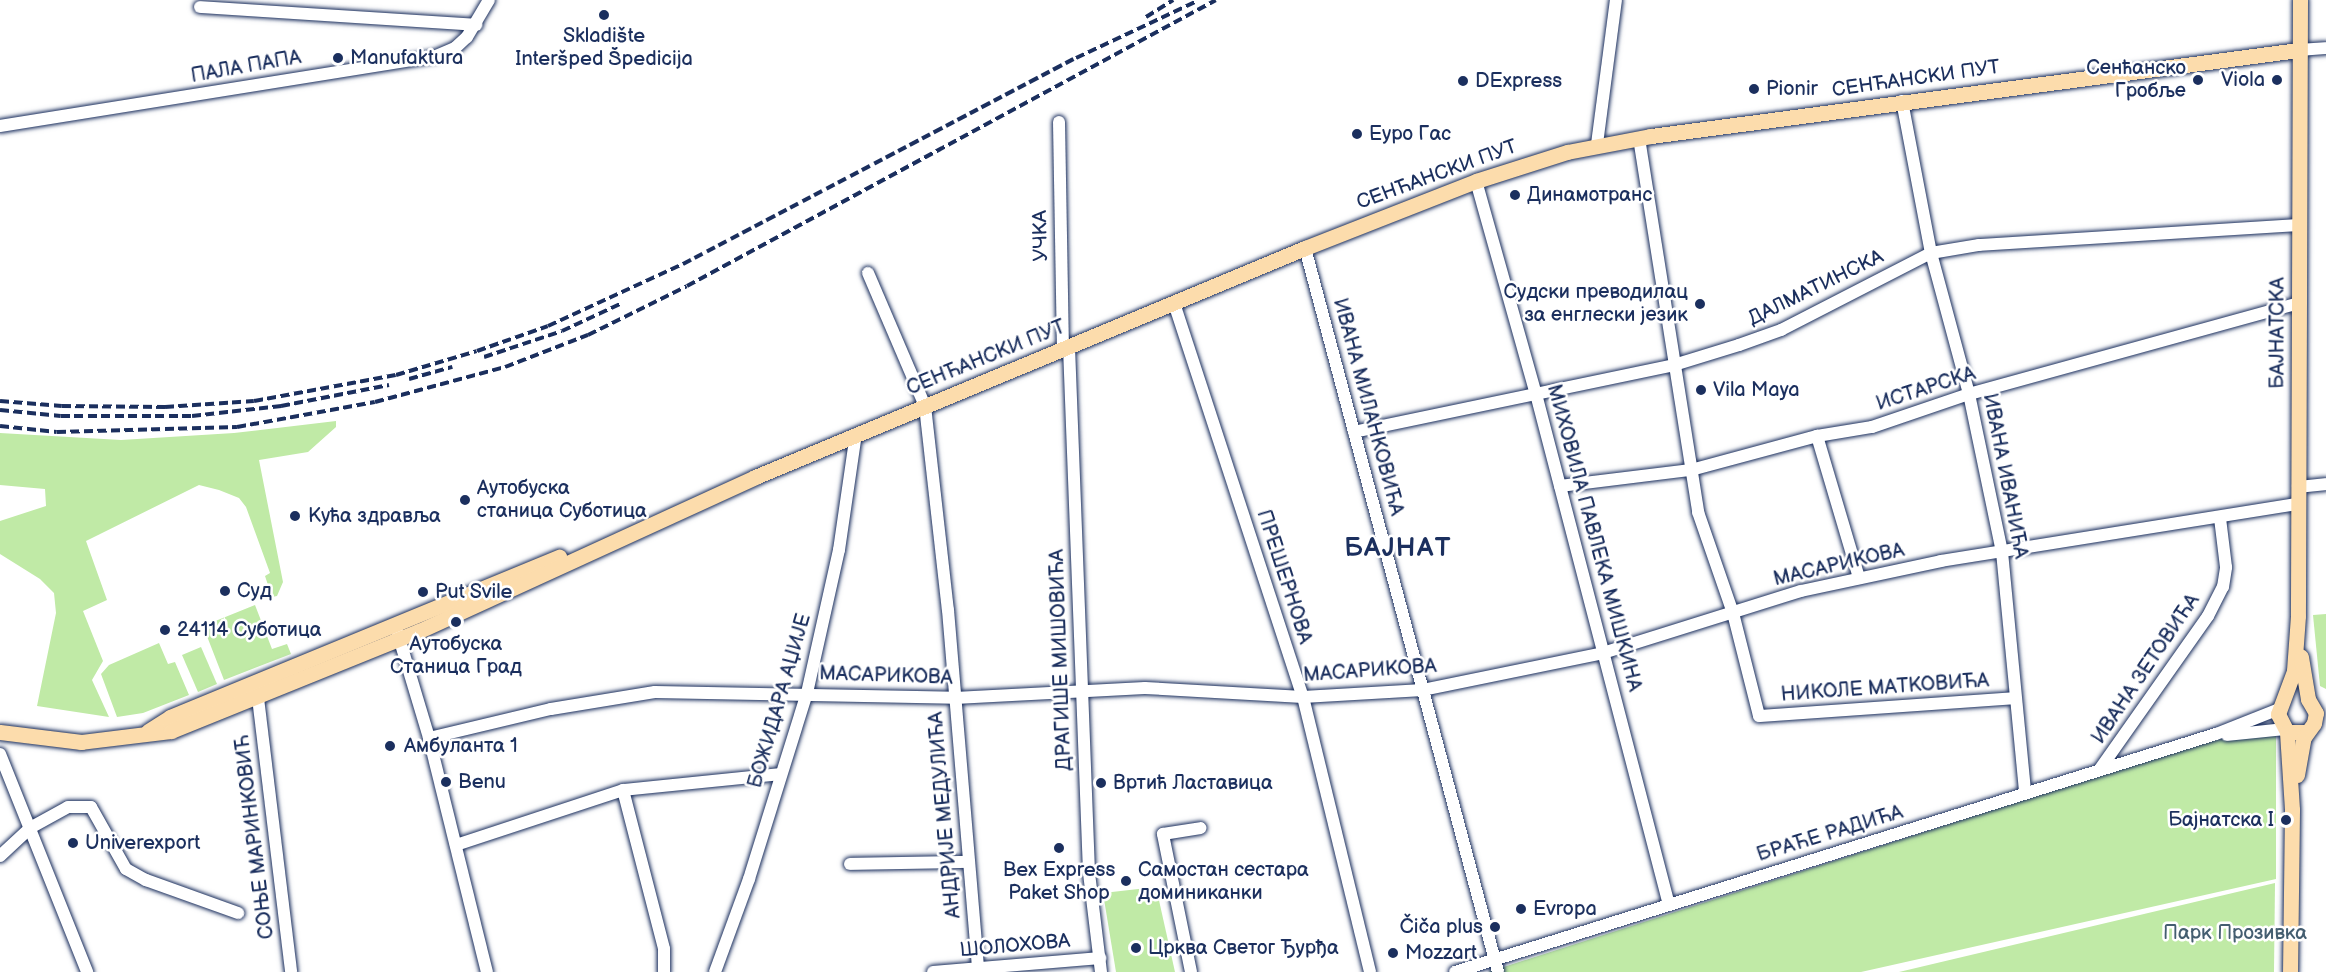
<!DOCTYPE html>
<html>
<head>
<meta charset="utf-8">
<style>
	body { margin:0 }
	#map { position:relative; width:2326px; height:972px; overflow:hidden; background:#fff; font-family:"Balsamiq Sans",sans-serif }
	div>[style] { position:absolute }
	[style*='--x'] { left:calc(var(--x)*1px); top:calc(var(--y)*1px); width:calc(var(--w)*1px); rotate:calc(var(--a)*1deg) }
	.green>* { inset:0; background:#c0eaa6 }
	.roads { filter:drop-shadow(0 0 2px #1b2f5e) drop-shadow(0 0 2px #1b2f5e) }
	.minor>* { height:12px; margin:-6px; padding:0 6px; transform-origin:6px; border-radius:6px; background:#fff }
	.major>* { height:15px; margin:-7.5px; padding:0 7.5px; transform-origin:7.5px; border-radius:7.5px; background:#fcdcac }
	.rail>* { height:4px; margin-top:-2px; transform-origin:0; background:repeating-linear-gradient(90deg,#1b2f5e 0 9px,transparent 0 13.5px) }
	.dots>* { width:16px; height:16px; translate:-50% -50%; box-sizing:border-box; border:3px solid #fff; border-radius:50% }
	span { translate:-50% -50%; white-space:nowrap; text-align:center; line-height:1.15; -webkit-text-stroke:5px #fff; paint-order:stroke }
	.poi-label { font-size:20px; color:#1b2f5e }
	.left { translate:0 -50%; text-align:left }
	.right { translate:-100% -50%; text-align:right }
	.street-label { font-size:20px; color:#1b2f5e }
	.park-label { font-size:20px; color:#445e70 }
	.district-label { font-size:26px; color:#1b2f5e; font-weight:700; letter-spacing:1.5px }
</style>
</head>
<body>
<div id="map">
	<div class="green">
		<i style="clip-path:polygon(336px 421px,336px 427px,308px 452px,259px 460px,283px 582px,277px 596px,272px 597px,265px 576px,270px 573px,246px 507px,239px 498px,219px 490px,199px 485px,86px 541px,107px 600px,83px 611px,103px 661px,92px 680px,109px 717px,37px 706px,56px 613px,54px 593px,40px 579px,0 554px,0 521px,46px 506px,45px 489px,0 485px,0 433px,121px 440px,234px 433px)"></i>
		<i style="clip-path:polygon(255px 605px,272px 649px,287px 644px,291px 654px,224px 680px,203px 626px)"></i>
		<i style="clip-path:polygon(2326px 614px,2326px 689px,2320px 686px,2313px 615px)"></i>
		<i style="clip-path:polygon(159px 643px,168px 664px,175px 662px,189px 695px,143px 713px,117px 717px,101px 674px,109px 665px)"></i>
		<i style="clip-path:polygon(201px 647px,217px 684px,198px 692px,182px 655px)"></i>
		<i style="clip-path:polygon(2276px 733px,2276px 879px,1861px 972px,1488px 972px,2211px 740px)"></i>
		<i style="clip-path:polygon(2275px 883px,2274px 972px,1899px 972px)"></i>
		<i style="clip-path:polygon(1156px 887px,1175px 972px,1116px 972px,1103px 893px)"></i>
	</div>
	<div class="roads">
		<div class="minor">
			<i style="--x:200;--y:7;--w:277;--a:3.7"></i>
			<i style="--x:2298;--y:50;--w:28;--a:-4"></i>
			<i style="--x:1902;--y:101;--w:155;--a:79.2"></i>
			<i style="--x:1931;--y:253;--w:146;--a:74.9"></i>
			<i style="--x:1969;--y:394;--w:161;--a:78.2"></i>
			<i style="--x:2002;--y:552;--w:242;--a:84.5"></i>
			<i style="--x:1059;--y:122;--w:227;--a:89"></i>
			<i style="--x:0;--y:126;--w:442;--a:-9.1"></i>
			<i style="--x:436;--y:56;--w:21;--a:-23"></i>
			<i style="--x:455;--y:48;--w:16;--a:-43"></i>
			<i style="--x:467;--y:37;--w:43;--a:-59.3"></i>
			<i style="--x:1639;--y:138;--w:379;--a:81"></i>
			<i style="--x:1698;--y:512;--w:107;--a:70.9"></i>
			<i style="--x:1733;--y:613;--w:106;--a:75.8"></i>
			<i style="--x:1759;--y:716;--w:256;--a:-4"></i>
			<i style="--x:1597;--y:144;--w:145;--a:-82.5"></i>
			<i style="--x:1476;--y:181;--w:221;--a:74.3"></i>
			<i style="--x:1536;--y:394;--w:528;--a:75.41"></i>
			<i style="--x:1305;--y:248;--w:749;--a:75.07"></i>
			<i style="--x:868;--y:273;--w:145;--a:66.8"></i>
			<i style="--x:925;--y:406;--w:205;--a:83.6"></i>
			<i style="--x:948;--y:610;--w:361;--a:85.2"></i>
			<i style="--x:1174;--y:303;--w:415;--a:71.9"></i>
			<i style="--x:1303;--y:697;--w:283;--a:76.3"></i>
			<i style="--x:1069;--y:347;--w:526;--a:87.82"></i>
			<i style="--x:1089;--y:873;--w:100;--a:83.1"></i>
			<i style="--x:1354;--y:432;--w:327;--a:-11.8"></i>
			<i style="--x:1674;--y:365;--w:68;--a:-17.1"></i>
			<i style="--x:1739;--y:345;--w:45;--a:-19.7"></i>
			<i style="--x:1781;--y:330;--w:169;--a:-27.2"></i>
			<i style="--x:1931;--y:253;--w:49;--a:-9.5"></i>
			<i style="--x:1979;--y:245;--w:322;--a:-3.6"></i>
			<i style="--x:1817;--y:436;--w:148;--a:73.5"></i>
			<i style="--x:1560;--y:486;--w:132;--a:-7"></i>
			<i style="--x:1691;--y:470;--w:131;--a:-15.1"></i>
			<i style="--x:1817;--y:436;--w:56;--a:-9.3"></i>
			<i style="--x:1872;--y:427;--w:102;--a:-18.8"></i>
			<i style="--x:1969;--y:394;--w:342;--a:-15.4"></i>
			<i style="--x:2298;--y:487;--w:28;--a:-6"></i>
			<i style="--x:397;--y:631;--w:112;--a:73.3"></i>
			<i style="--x:429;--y:738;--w:241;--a:76.1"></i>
			<i style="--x:258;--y:698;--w:276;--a:83.1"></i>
			<i style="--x:2227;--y:735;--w:57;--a:-6"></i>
			<i style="--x:429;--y:738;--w:125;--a:-13.4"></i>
			<i style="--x:551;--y:709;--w:105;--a:-9.3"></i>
			<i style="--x:655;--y:692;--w:300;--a:1.1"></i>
			<i style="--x:955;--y:698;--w:190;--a:-3"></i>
			<i style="--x:1145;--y:688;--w:158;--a:3.3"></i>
			<i style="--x:1303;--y:697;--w:120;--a:-3.3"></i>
			<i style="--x:1423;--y:690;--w:184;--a:-11.6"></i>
			<i style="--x:1603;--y:653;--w:207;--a:-17.4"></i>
			<i style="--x:1801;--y:591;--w:143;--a:-12.1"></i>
			<i style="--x:1941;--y:561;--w:362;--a:-9.1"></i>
			<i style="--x:0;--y:754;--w:235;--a:68.2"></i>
			<i style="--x:2100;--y:769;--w:187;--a:-54.8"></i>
			<i style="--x:2208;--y:616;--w:33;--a:-63"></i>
			<i style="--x:2223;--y:587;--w:20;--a:-81"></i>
			<i style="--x:2226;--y:567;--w:49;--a:-97"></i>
			<i style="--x:623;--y:790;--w:164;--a:75.5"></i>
			<i style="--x:664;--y:949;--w:23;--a:90"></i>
			<i style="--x:456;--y:845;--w:176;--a:-18.2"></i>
			<i style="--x:623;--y:790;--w:158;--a:-5.8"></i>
			<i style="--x:0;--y:856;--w:41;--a:-43"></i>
			<i style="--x:30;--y:828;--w:43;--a:-28.9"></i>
			<i style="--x:68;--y:807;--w:23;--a:0"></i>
			<i style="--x:91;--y:807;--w:71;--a:60.6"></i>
			<i style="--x:126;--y:869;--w:23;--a:29"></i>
			<i style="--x:146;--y:880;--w:98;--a:19.7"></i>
			<i style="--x:850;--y:864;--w:117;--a:-1"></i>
			<i style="--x:715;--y:972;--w:99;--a:-69.9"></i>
			<i style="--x:749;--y:879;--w:195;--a:-72.7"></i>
			<i style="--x:807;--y:693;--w:147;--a:-77.4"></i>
			<i style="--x:839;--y:550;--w:117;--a:-81.7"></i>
			<i style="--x:933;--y:972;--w:168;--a:-4.8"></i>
			<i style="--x:1191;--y:972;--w:141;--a:-101.5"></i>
			<i style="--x:1163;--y:834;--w:38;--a:-9"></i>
			<i style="--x:1455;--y:972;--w:797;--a:-17.37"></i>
			<i style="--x:2216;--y:734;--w:68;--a:-21.6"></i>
		</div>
		<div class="major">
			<i style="--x:2300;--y:0;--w:616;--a:90.19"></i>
			<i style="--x:2298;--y:616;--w:55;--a:94.2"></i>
			<i style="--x:2294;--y:671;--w:46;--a:110.4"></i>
			<i style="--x:2278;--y:714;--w:20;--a:63"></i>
			<i style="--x:2287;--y:732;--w:20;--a:0"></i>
			<i style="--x:148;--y:731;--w:26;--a:-32"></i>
			<i style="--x:170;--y:717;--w:421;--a:-22.4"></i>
			<i style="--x:0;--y:732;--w:82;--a:7"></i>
			<i style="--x:81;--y:742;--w:91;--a:-7"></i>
			<i style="--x:171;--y:731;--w:267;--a:-22"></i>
			<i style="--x:419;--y:631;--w:370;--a:-24.6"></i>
			<i style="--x:755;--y:477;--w:596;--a:-22.61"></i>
			<i style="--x:1305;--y:248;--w:184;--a:-21.4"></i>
			<i style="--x:1476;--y:181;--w:96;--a:-17.7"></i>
			<i style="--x:1567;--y:152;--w:86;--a:-10.8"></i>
			<i style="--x:1651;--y:136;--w:653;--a:-7.57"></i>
			<i style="--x:2287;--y:732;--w:78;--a:86.3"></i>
			<i style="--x:2292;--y:810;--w:162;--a:90.7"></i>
			<i style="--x:2297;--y:775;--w:39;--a:-80"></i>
			<i style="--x:2304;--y:737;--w:17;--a:-54"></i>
			<i style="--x:2314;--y:723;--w:10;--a:-79"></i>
			<i style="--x:2316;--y:713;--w:16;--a:-120"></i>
			<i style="--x:2308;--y:699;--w:43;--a:-99.5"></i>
		</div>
	</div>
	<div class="rail">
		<i style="--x:1146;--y:17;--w:32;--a:-32"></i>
		<i style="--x:484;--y:357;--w:82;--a:-18.4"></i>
		<i style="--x:562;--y:331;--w:64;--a:-25"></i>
		<i style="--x:409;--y:379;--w:45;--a:-15.6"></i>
		<i style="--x:0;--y:401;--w:62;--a:4.6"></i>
		<i style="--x:62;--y:406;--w:103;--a:0.6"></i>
		<i style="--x:165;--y:407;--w:89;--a:-3.9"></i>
		<i style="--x:254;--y:401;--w:144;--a:-10.4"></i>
		<i style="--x:396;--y:375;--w:84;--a:-16.5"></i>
		<i style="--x:477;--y:351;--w:75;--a:-19.4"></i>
		<i style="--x:548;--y:326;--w:149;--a:-24.7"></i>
		<i style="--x:683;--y:264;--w:444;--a:-27.7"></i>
		<i style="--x:1076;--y:58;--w:134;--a:-25.2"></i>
		<i style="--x:0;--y:410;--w:61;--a:5.6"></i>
		<i style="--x:61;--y:416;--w:131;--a:0"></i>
		<i style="--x:192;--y:416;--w:90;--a:-6.4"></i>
		<i style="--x:281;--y:406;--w:110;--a:-11"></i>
		<i style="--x:0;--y:426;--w:57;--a:6"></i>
		<i style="--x:57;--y:432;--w:180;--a:-1.6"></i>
		<i style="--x:237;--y:427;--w:140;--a:-10.3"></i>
		<i style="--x:375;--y:402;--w:135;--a:-15.1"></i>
		<i style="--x:505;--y:367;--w:89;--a:-21.1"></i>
		<i style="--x:588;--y:335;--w:110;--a:-26.3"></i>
		<i style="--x:687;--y:286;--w:601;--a:-28.4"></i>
	</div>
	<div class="dots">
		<i style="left:604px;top:15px;background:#1b2f5e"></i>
		<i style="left:338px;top:58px;background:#1b2f5e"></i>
		<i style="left:2198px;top:80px;background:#1b2f5e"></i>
		<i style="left:2277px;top:80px;background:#1b2f5e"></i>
		<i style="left:1463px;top:81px;background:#1b2f5e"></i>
		<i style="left:1754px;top:89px;background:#1b2f5e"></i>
		<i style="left:1357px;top:134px;background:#1b2f5e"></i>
		<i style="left:1515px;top:195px;background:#1b2f5e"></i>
		<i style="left:1700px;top:304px;background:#1b2f5e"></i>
		<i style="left:1701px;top:390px;background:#1b2f5e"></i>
		<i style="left:465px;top:500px;background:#1b2f5e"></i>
		<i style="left:295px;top:516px;background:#1b2f5e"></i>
		<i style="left:225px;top:591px;background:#1b2f5e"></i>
		<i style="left:423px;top:592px;background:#1b2f5e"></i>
		<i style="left:456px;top:622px;background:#1b2f5e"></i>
		<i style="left:165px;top:630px;background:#1b2f5e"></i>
		<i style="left:390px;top:746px;background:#1b2f5e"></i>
		<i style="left:446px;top:782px;background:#1b2f5e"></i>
		<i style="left:1101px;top:783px;background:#1b2f5e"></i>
		<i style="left:2286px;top:820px;background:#1b2f5e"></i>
		<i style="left:73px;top:843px;background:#1b2f5e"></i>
		<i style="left:1059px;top:848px;background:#1b2f5e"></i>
		<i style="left:1126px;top:881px;background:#1b2f5e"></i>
		<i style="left:1521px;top:909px;background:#1b2f5e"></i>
		<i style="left:1495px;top:927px;background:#1b2f5e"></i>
		<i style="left:1136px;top:948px;background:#1b2f5e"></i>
		<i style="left:1393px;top:953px;background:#1b2f5e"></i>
	</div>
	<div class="poi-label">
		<span style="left:604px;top:48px">Skladište<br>Interšped Špedicija</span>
		<span class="left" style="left:350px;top:58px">Manufaktura</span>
		<span class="right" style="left:2186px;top:80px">Сенћанско<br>Гробље</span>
		<span class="right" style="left:2265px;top:80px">Viola</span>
		<span class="left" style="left:1475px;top:81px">DExpress</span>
		<span class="left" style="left:1766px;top:89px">Pionir</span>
		<span class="left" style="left:1369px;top:134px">Еуро Гас</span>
		<span class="left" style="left:1527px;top:195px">Динамотранс</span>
		<span class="right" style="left:1688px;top:304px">Судски преводилац<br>за енглески језик</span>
		<span class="left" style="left:1713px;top:390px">Vila Maya</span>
		<span class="left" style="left:477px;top:500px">Аутобуска<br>станица Суботица</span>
		<span class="left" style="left:308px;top:516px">Кућа здравља</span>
		<span class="left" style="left:237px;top:591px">Суд</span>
		<span class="left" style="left:435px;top:592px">Put Svile</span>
		<span class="left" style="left:177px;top:630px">24114 Суботица</span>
		<span style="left:456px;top:656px">Аутобуска<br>Станица Град</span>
		<span class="left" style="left:404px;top:746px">Амбуланта 1</span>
		<span class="left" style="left:458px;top:782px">Benu</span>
		<span class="left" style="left:1113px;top:783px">Вртић Ластавица</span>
		<span class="right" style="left:2274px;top:820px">Бајнатска I</span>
		<span class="left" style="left:85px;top:843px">Univerexport</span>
		<span style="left:1059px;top:882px">Bex Express<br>Paket Shop</span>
		<span class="left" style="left:1138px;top:882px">Самостан сестара<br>доминиканки</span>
		<span class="left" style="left:1533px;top:909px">Evropa</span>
		<span class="right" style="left:1483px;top:927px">Čiča plus</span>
		<span class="left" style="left:1148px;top:948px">Црква Светог Ђурђа</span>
		<span class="left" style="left:1405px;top:953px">Mozzart</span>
	</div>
	<div class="street-label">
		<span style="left:246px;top:67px;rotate:-10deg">ПАЛА ПАПА</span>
		<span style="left:1916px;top:79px;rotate:-8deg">СЕНЋАНСКИ ПУТ</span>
		<span style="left:1437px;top:175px;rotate:-20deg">СЕНЋАНСКИ ПУТ</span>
		<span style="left:1041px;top:236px;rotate:-91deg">УЧКА</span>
		<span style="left:1816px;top:288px;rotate:-26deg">ДАЛМАТИНСКА</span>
		<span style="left:2278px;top:333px;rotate:-90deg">БАЈНАТСКА</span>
		<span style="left:986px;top:358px;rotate:-22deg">СЕНЋАНСКИ ПУТ</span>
		<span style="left:1926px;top:389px;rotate:-18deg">ИСТАРСКА</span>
		<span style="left:1368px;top:407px;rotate:75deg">ИВАНА МИЛАНКОВИЋА</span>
		<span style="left:2005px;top:476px;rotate:79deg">ИВАНА ИВАНИЋА</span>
		<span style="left:1594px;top:538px;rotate:75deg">МИХОВИЛА ПАВЛЕКА МИШКИНА</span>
		<span style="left:1839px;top:565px;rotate:-13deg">МАСАРИКОВА</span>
		<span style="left:1284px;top:577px;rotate:72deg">ПРЕШЕРНОВА</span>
		<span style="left:1061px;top:660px;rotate:-92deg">ДРАГИШЕ МИШОВИЋА</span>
		<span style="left:2146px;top:669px;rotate:-56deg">ИВАНА ЗЕТОВИЋА</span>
		<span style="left:1370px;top:671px;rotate:-4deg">МАСАРИКОВА</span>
		<span style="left:886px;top:676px;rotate:2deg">МАСАРИКОВА</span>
		<span style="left:1885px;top:688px;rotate:-4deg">НИКОЛЕ МАТКОВИЋА</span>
		<span style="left:780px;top:701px;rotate:-74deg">БОЖИДАРА АЏИЈЕ</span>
		<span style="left:945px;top:815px;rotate:-95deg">АНДРИЈЕ МЕДУЛИЋА</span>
		<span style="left:1830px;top:834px;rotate:-17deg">БРАЋЕ РАДИЋА</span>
		<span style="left:255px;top:837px;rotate:-97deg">СОЊЕ МАРИНКОВИЋ</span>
		<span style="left:1015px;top:946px;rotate:-5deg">ШОЛОХОВА</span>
	</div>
	<div class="park-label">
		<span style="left:2235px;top:933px">Парк Прозивка</span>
	</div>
	<div class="district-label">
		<span style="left:1398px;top:549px">БАЈНАТ</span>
	</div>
</div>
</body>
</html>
